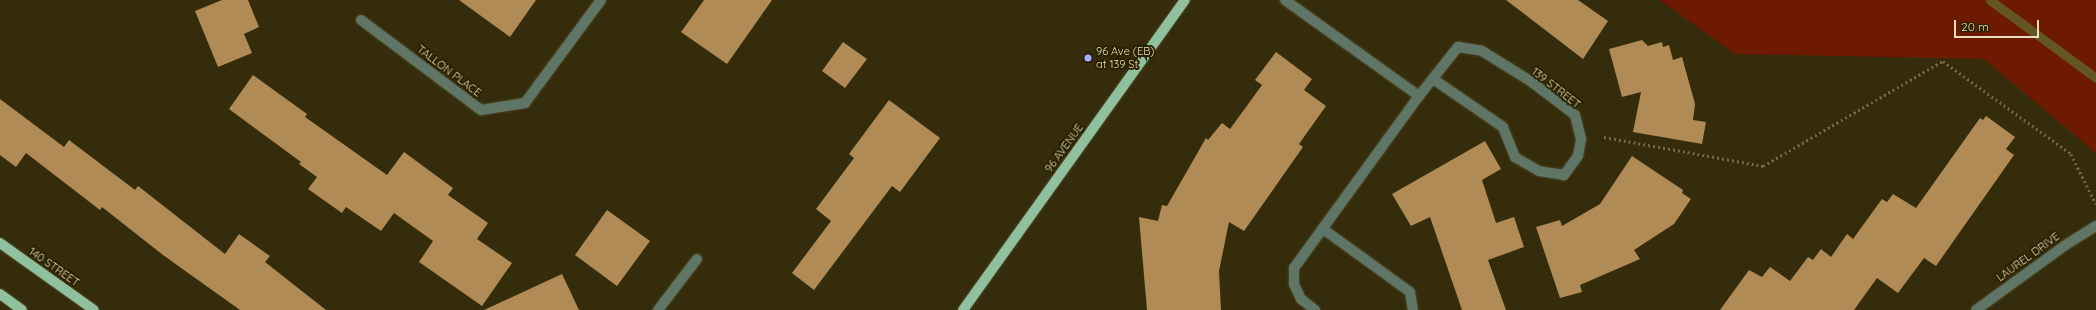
<!DOCTYPE html>
<html>
<head>
<meta charset="utf-8">
<style>
	body { margin:0 }
	#map { position:relative; width:2096px; height:310px; overflow:hidden; background:#342c0b; font-family:Quicksand,sans-serif }
	div>[style] { position:absolute }
	[style*='--x'] { left:calc(var(--x)*1px); top:calc(var(--y)*1px); width:calc(var(--w)*1px); rotate:calc(var(--a)*1deg) }
	.green>* { inset:0; background:#6e1a03 }
	.stream>* { height:9px; margin:-4.5px; padding:0 4.5px; transform-origin:4.5px; border-radius:4.5px; background:#635622 }
	.building>* { inset:0; background:#b18b56 }
	.path>* { height:2.5px; margin-top:-1.25px; transform-origin:0; background:repeating-linear-gradient(90deg,#716949 0 2px,transparent 0 5px) }
	.roads { filter:drop-shadow(0 0 1px #504828) drop-shadow(0 0 1px #504828) }
	.minor>* { height:10px; margin:-5px; padding:0 5px; transform-origin:5px; border-radius:5px; background:#5f7666 }
	.major>* { height:10px; margin:-5px; padding:0 5px; transform-origin:5px; border-radius:5px; background:#8fc19f }
	.dots>* { width:11px; height:11px; translate:-50% -50%; box-sizing:border-box; border:2px solid #2a2201; border-radius:50% }
	span { translate:-50% -50%; white-space:nowrap; text-align:center; line-height:1.15; -webkit-text-stroke:4px #2a2201; paint-order:stroke }
	.poi-label { font-size:11px; color:#e6debf }
	.left { translate:0 -50%; text-align:left }
	.street-label { font-size:11px; color:#e6debf }
	.scale { position:absolute; left:1954px; top:20px; width:85px; height:18px; box-sizing:border-box; border:2px solid #e6debf; border-top:0; padding-left:5px; font-size:12px; line-height:14px; white-space:nowrap; color:#e6debf; -webkit-text-stroke:3px #2a2201; paint-order:stroke }
</style>
</head>
<body>
<div id="map">
	<div class="green">
		<i style="clip-path:polygon(1660px 0,2096px 0,2096px 153px,1984px 59px,1735px 54px)"></i>
	</div>
	<div class="stream">
		<i style="--x:1990;--y:0;--w:132;--a:36.3"></i>
	</div>
	<div class="building">
		<i style="clip-path:polygon(222px 0,248px 0,259px 27px,244px 34px,252px 53px,218px 67px,195px 11px)"></i>
		<i style="clip-path:polygon(459px 0,536px 0,510px 37px)"></i>
		<i style="clip-path:polygon(704px 0,772px 0,727px 64px,681px 32px)"></i>
		<i style="clip-path:polygon(1506px 0,1578px 0,1608px 21px,1583px 59px)"></i>
		<i style="clip-path:polygon(1642px 40px,1648px 46px,1662px 42px,1663px 47px,1669px 45px,1673px 60px,1682px 57px,1695px 104px,1693px 120px,1706px 122px,1702px 144px,1633px 132px,1641px 92px,1622px 97px,1609px 49px)"></i>
		<i style="clip-path:polygon(843px 42px,867px 59px,845px 88px,822px 71px)"></i>
		<i style="clip-path:polygon(1276px 52px,1312px 79px,1304px 90px,1326px 106px,1299px 144px,1303px 147px,1244px 231px,1229px 222px,1219px 271px,1221px 310px,1147px 310px,1139px 217px,1158px 221px,1162px 205px,1167px 206px,1206px 138px,1208px 140px,1222px 123px,1230px 129px,1262px 85px,1255px 80px)"></i>
		<i style="clip-path:polygon(253px 75px,307px 114px,305px 117px,387px 175px,404px 152px,453px 188px,448px 195px,488px 223px,477px 239px,512px 263px,482px 306px,419px 262px,433px 241px,394px 213px,381px 231px,346px 207px,342px 213px,308px 189px,317px 177px,299px 164px,301px 162px,229px 109px)"></i>
		<i style="clip-path:polygon(0 99px,64px 147px,69px 140px,135px 190px,138px 186px,225px 254px,239px 234px,270px 256px,265px 262px,326px 310px,240px 310px,163px 255px,102px 207px,100px 210px,26px 153px,16px 167px,0 155px)"></i>
		<i style="clip-path:polygon(889px 100px,940px 138px,900px 192px,892px 186px,814px 290px,792px 273px,831px 221px,816px 209px,854px 158px,849px 154px)"></i>
		<i style="clip-path:polygon(1986px 116px,2015px 137px,2006px 149px,2014px 155px,1936px 266px,1924px 258px,1898px 293px,1877px 278px,1854px 310px,1720px 310px,1749px 270px,1762px 277px,1770px 267px,1790px 281px,1808px 257px,1813px 260px,1821px 249px,1831px 257px,1847px 234px,1853px 239px,1882px 199px,1887px 202px,1893px 194px,1916px 208px,1980px 118px,1983px 120px)"></i>
		<i style="clip-path:polygon(1485px 141px,1501px 169px,1482px 180px,1496px 223px,1514px 217px,1524px 247px,1488px 260px,1506px 310px,1462px 310px,1430px 217px,1411px 226px,1392px 194px)"></i>
		<i style="clip-path:polygon(1632px 156px,1683px 190px,1682px 193px,1691px 199px,1674px 224px,1634px 250px,1640px 259px,1580px 285px,1582px 292px,1560px 298px,1536px 227px,1560px 220px,1562px 226px,1600px 204px)"></i>
		<i style="clip-path:polygon(607px 210px,650px 241px,617px 286px,575px 255px)"></i>
		<i style="clip-path:polygon(562px 274px,579px 310px,484px 310px)"></i>
	</div>
	<div class="path">
		<i style="--x:1604;--y:137;--w:162;--a:10.3"></i>
		<i style="--x:1763;--y:166;--w:208;--a:-30.3"></i>
		<i style="--x:1943;--y:61;--w:158;--a:36"></i>
		<i style="--x:2071;--y:154;--w:56;--a:63.4"></i>
	</div>
	<div class="roads">
		<div class="minor">
			<i style="--x:1285;--y:0;--w:165;--a:35.6"></i>
			<i style="--x:361;--y:20;--w:150;--a:36.9"></i>
			<i style="--x:481;--y:110;--w:45;--a:-9"></i>
			<i style="--x:525;--y:103;--w:128;--a:-53.6"></i>
			<i style="--x:1323;--y:229;--w:107;--a:35.9"></i>
			<i style="--x:1410;--y:292;--w:18;--a:81"></i>
			<i style="--x:658;--y:310;--w:64;--a:-52.6"></i>
			<i style="--x:1315;--y:310;--w:18;--a:-142"></i>
			<i style="--x:1301;--y:299;--w:17;--a:-115"></i>
			<i style="--x:1294;--y:284;--w:16;--a:-90"></i>
			<i style="--x:1294;--y:268;--w:213;--a:-54"></i>
			<i style="--x:1419;--y:96;--w:63;--a:-51.5"></i>
			<i style="--x:1458;--y:47;--w:24;--a:9"></i>
			<i style="--x:1482;--y:51;--w:55;--a:31.7"></i>
			<i style="--x:1529;--y:80;--w:58;--a:37.3"></i>
			<i style="--x:1575;--y:115;--w:25;--a:76"></i>
			<i style="--x:1581;--y:139;--w:17;--a:100"></i>
			<i style="--x:1578;--y:156;--w:24;--a:126"></i>
			<i style="--x:1564;--y:175;--w:25;--a:-171"></i>
			<i style="--x:1539;--y:171;--w:28;--a:-150"></i>
			<i style="--x:1515;--y:157;--w:32;--a:-112"></i>
			<i style="--x:1503;--y:127;--w:85;--a:-145.6"></i>
			<i style="--x:1976;--y:310;--w:109;--a:-36"></i>
			<i style="--x:2064;--y:246;--w:38;--a:-32"></i>
		</div>
		<div class="major">
			<i style="--x:0;--y:243;--w:115;--a:35.5"></i>
			<i style="--x:0;--y:294;--w:27;--a:36"></i>
			<i style="--x:963;--y:310;--w:381;--a:-54.4"></i>
		</div>
	</div>
	<div class="dots">
		<i style="left:1088px;top:58px;background:#a3b2fd"></i>
	</div>
	<div class="poi-label">
		<span class="left" style="left:1096px;top:58px">96 Ave (EB)<br>at 139 St</span>
	</div>
	<div class="street-label">
		<span style="left:449px;top:71px;rotate:37deg">TALLON PLACE</span>
		<span style="left:1556px;top:88px;rotate:38deg">139 STREET</span>
		<span style="left:1064px;top:148px;rotate:-54deg">96 AVENUE</span>
		<span style="left:2028px;top:257px;rotate:-36deg">LAUREL DRIVE</span>
		<span style="left:54px;top:267px;rotate:35deg">140 STREET</span>
	</div>
	<div class="scale">20 m</div>
</div>
</body>
</html>
